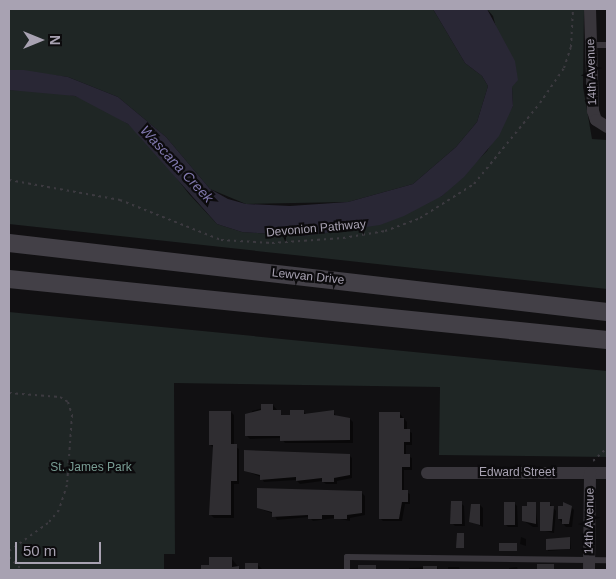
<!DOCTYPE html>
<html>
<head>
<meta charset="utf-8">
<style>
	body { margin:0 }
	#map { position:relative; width:616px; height:579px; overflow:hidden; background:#111012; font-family:Helvetica,sans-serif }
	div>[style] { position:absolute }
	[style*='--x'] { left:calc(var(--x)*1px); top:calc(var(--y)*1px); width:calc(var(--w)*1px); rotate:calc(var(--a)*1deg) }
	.green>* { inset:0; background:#1f2625 }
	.water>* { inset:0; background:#292735 }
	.shadow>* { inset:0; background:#0007 }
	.building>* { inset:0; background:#2f2d31 }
	.path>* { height:2px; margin-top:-1px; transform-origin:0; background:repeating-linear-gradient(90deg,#3c3a40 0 2.5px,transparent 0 6.5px) }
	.service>* { height:6px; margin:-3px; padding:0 3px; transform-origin:3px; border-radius:3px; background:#39363c }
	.minor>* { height:12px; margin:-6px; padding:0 6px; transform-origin:6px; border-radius:6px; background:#39363c }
	.secondary>* { height:18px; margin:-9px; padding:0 9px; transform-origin:9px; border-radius:9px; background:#434047 }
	span { translate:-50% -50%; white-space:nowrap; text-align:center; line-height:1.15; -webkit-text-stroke:4.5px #0c0b0d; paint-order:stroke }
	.street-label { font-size:12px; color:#a8a2b2 }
	.park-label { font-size:12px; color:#799d94 }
	.water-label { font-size:14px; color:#8179ae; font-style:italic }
	.frame { position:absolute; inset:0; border:10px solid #a8a2b2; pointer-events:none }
	.north { position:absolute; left:15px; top:15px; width:50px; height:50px; -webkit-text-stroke:4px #0c0b0d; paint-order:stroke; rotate:90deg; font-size:14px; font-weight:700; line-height:20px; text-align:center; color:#a8a2b2 }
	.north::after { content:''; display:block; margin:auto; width:18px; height:22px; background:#a8a2b2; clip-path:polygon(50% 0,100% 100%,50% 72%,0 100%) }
	.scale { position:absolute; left:15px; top:542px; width:86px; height:22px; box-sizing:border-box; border:2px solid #a8a2b2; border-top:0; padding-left:6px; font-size:15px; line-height:18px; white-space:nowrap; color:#a8a2b2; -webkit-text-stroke:4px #0c0b0d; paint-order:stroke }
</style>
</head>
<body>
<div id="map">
	<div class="green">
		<i style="clip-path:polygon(9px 9px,433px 9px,465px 63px,482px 76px,488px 86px,477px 122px,456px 147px,413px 184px,348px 202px,246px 204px,210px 189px,166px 137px,118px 97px,68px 77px,9px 70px)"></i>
		<i style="clip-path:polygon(487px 9px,584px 9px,583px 87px,592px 139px,607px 140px,607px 289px,9px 224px,9px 90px,48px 91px,75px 96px,99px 106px,128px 124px,158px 154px,189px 194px,217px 224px,242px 232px,304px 236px,442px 196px,487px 151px,513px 106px,512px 87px,493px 16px)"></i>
		<i style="clip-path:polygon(9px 312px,607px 371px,607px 457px,439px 455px,440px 387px,174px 383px,175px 554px,164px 554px,164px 570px,9px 570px)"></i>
	</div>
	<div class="water">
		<i style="clip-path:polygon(433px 9px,487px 9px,515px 61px,518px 80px,512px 87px,513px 106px,499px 136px,464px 177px,442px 196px,404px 216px,380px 225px,304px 236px,242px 232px,217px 224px,128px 124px,75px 96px,9px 90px,9px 70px,24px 70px,68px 77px,118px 97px,166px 137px,210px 189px,228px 199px,246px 204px,290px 206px,348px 202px,413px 184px,456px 147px,477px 122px,488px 86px,482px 76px,465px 63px)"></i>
	</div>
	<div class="shadow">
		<i style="clip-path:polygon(273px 405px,283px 417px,303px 411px,307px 415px,333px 411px,336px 416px,350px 419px,353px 422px,353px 443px,285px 443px,281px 438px,250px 439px,247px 436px,252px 411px)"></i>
		<i style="clip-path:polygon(231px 412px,234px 415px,234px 446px,239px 449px,239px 484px,234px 484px,234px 518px,214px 518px,211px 515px,214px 448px,210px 445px)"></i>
		<i style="clip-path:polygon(400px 414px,407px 422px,407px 430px,412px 433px,412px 445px,406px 445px,406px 455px,412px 458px,412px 470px,404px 470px,404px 491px,410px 494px,410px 504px,405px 504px,402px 521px,383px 521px,380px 518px)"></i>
		<i style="clip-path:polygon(349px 455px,352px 458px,352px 478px,337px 481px,337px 484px,326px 484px,322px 481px,300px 484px,296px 480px,264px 482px,261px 477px,246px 471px)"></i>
		<i style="clip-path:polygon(362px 493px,365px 496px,365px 515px,350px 518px,350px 521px,335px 518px,313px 521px,309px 517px,277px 520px,274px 514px,258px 508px)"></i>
		<i style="clip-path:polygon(461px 503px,464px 506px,465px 526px,455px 526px,452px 523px)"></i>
		<i style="clip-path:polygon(514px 503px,517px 506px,518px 527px,508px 527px,505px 524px)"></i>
		<i style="clip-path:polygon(549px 503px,556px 511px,554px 533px,541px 530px)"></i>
		<i style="clip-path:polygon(535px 504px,538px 527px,533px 527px,524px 521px,524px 507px)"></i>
		<i style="clip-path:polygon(480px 505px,483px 508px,483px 527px,470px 521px)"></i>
		<i style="clip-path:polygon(571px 507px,574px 510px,572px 527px,566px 527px,559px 519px)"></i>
		<i style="clip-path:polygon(521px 537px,526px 539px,526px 546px,520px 544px)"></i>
		<i style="clip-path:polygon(547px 540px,570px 538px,571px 549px,548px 551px)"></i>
		<i style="clip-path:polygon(231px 558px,241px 570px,202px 570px,202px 567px)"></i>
		<i style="clip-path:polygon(247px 564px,257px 564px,263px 570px,247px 570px)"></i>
		<i style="clip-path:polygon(437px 567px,438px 570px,409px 570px,409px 568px)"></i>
		<i style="clip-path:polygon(448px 567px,459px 567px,460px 570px,448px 570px)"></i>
		<i style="clip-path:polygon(509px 568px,517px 567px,518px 570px,509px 570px)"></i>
	</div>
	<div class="building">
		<i style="clip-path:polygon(261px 404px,273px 404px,273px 410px,281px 410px,281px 415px,290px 415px,290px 410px,304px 410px,304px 414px,334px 410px,334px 415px,350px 418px,350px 440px,280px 441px,280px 436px,245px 436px,245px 414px,261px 410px)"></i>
		<i style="clip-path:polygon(209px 411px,231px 411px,231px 444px,237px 444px,237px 481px,231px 481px,231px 515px,209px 515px,213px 445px,209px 445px)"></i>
		<i style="clip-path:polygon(379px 412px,400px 412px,400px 418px,404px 418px,404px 429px,410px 429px,410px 442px,404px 442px,404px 454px,410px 454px,410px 467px,402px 467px,402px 490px,408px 490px,408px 502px,402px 502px,399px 519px,379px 519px)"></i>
		<i style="clip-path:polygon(244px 450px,350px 454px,350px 475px,334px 478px,334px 482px,322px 482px,322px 478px,296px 481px,296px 477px,260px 480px,260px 475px,244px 471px)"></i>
		<i style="clip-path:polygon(257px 488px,362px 491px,362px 513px,347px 515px,347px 519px,334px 519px,334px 515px,322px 515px,322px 519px,308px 519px,308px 515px,272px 517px,272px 512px,257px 508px)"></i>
		<i style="clip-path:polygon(451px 501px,462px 501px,462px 524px,450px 524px)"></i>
		<i style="clip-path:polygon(504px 502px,515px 502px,515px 525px,504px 525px)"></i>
		<i style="clip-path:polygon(527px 502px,536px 502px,536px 524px,522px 521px,522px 506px,527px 506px)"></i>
		<i style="clip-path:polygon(540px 502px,550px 502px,550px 506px,554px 506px,552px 531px,540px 531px)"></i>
		<i style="clip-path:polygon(563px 502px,572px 506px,569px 524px,562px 524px,562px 519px,558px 519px,558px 506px,563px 506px)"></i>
		<i style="clip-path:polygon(471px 504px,480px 504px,480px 525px,469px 522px)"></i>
		<i style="clip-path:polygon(457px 533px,464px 533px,464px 548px,456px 548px)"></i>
		<i style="clip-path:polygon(570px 537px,570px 549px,546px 550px,546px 539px)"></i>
		<i style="clip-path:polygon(499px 543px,517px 543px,517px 551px,499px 551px)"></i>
		<i style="clip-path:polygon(209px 557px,232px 557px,232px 567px,239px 566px,239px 570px,201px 570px,201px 565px,209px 565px)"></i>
		<i style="clip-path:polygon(245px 563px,258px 563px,258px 570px,245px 570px)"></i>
		<i style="clip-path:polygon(537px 564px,554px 564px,554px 570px,537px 570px)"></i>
		<i style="clip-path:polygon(358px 565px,376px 565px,376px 570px,358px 570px)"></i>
		<i style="clip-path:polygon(423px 566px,437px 566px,437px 570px,423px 570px)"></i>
	</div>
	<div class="path">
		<i style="--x:9;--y:180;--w:113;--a:10.2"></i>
		<i style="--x:120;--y:200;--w:109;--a:21.6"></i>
		<i style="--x:221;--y:240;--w:51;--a:3.4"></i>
		<i style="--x:272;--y:243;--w:71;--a:-4"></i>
		<i style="--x:343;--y:238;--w:43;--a:-9.5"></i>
		<i style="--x:385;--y:231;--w:37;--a:-20"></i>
		<i style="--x:420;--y:218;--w:64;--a:-32.2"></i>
		<i style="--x:474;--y:184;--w:104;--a:-50.8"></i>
		<i style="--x:540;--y:103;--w:42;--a:-55.6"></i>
		<i style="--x:564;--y:68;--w:22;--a:-72"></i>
		<i style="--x:571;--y:47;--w:38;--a:-87"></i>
		<i style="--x:9;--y:393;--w:51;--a:4.5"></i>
		<i style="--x:60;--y:397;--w:9;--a:32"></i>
		<i style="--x:68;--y:402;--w:14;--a:73"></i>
		<i style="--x:72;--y:415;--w:70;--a:94.1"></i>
		<i style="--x:67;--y:485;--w:26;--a:108"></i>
		<i style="--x:59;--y:510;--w:17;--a:130"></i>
		<i style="--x:48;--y:523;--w:48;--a:144.3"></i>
		<i style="--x:593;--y:461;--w:19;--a:-43"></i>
		<i style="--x:9;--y:557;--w:18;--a:45"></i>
	</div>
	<div class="service">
		<i style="--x:591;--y:45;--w:16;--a:0"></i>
		<i style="--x:347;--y:570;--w:13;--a:-90"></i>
		<i style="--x:347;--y:557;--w:260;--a:0.7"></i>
	</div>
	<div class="minor">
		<i style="--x:590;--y:9;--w:102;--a:88.3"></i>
		<i style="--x:593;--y:111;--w:9;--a:72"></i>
		<i style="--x:596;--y:120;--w:13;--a:32"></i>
		<i style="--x:427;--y:473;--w:180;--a:0"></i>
		<i style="--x:589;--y:570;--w:97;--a:-89.4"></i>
	</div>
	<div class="secondary">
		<i style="--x:9;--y:243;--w:602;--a:6.58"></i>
		<i style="--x:9;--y:279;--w:601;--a:5.82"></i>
	</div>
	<div class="street-label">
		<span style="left:592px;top:72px;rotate:-92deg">14th Avenue</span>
		<span style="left:316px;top:229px;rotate:-5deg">Devonion Pathway</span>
		<span style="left:308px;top:277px;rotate:6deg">Lewvan Drive</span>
		<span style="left:517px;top:473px">Edward Street</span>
		<span style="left:590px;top:521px;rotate:-89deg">14th Avenue</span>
	</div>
	<div class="park-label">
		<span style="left:91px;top:468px">St. James Park</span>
	</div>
	<div class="water-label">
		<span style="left:177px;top:164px;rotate:47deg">Wascana Creek</span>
	</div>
	<div class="frame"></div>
	<div class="north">N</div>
	<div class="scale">50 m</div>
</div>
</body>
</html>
